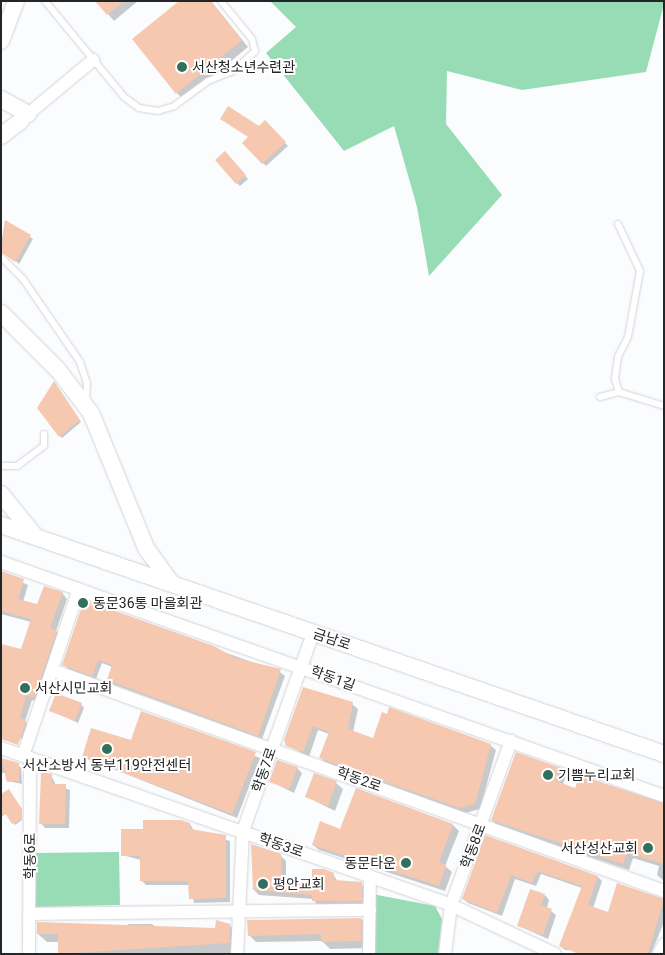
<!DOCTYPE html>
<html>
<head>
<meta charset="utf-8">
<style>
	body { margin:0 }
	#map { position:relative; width:665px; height:955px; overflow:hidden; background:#fafcfe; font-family:Roboto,"Noto Sans KR",sans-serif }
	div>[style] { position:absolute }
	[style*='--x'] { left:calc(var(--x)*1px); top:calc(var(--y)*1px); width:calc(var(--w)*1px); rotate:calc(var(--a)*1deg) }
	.green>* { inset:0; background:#97dcb4 }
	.shadow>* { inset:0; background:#0003 }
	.building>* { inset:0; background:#f7c8b0 }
	.roads { filter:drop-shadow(0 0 1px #d2d4d7) drop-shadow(0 0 1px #d2d4d7) }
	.service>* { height:6px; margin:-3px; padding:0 3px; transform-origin:3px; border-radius:3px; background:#fff }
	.minor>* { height:12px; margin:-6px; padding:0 6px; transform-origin:6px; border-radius:6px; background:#fff }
	.tertiary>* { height:16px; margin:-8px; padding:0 8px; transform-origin:8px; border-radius:8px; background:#fff }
	.dots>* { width:14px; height:14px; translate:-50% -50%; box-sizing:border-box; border:2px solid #fff; border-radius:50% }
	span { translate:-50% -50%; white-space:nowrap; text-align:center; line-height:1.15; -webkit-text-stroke:4px #fff; paint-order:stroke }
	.poi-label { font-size:14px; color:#242526 }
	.left { translate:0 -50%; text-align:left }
	.right { translate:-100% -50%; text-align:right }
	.street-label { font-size:14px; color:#242526 }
	.frame { position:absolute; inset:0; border:2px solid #242526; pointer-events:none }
</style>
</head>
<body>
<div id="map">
	<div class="green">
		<i style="clip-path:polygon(270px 1px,664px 1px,664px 4px,646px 72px,522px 90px,447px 71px,446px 124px,502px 195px,429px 276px,417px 207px,394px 126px,344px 151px,266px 53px,296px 27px)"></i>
		<i style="clip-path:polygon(119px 852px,120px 905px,34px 907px,33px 853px)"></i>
		<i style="clip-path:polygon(372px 894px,435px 906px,442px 919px,438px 954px,373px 954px)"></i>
	</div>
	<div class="shadow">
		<i style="clip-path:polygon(97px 1px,138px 1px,114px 21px)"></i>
		<i style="clip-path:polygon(211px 1px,248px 47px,184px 100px,177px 93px)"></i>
		<i style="clip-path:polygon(265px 122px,288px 146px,266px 166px,243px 143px)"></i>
		<i style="clip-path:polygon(228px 156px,248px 179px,240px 186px,237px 183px)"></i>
		<i style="clip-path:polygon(5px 221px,33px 239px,19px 264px,1px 246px)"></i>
		<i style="clip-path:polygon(56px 385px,81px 422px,62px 438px,60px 436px)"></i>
		<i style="clip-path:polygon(1px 572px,28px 585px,23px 602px,38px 606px,62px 593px,67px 599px,56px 631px,61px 636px,39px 702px,32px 700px,25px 721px,31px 727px,26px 740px,5px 734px,31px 622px,1px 614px)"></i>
		<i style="clip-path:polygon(85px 602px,280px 672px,285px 676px,262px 739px,112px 684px,108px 680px,112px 667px,102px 663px,96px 679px,68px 669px,64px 665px)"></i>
		<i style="clip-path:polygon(81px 704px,84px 708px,78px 723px,51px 710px)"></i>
		<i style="clip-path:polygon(352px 704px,358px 709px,353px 732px,374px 739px,490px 745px,496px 750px,480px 809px,465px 813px,326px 763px,321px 758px,329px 734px,318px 730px,309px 757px,287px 745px,285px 740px)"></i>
		<i style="clip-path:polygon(142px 713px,260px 758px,237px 818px,83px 757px,132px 742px)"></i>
		<i style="clip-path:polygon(1px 761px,21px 767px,22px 784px,8px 781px,8px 773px,1px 773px)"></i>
		<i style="clip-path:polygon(297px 768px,302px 773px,294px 793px,270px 781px)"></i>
		<i style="clip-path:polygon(560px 769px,566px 775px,563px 785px,576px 790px,581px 776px,664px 803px,664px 881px,657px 875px,659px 866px,633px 858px,629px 870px,498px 826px,492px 820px)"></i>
		<i style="clip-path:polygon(51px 775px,56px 785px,70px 790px,69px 828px,45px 828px,41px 823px)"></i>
		<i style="clip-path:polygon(336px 783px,343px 789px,335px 811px,307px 797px)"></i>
		<i style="clip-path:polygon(10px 792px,22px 811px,22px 820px,15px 825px,7px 813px,1px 817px,1px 795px)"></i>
		<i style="clip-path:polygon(190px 824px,194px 831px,230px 841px,230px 902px,194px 903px,190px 885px,146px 885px,142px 881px,141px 860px,122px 855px,145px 830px)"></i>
		<i style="clip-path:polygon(453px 825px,459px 831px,445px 866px,452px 872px,445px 891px,319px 850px,313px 845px,341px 830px)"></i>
		<i style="clip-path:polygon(486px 837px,598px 877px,602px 881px,593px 908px,608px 914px,618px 884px,664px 899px,664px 922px,651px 954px,565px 950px,560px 946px,582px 888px,541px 874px,536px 886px,515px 879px,502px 916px,468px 903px,463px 899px)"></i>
		<i style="clip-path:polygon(280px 855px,286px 861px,286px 880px,313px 881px,333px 874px,338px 882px,361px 884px,366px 889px,366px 906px,318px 906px,313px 899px,259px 895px,254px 890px)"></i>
		<i style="clip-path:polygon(545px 895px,549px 900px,547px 908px,556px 915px,548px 939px,519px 926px)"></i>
		<i style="clip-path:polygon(361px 919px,368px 927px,368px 948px,330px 949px,322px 941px,256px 942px,249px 935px)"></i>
		<i style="clip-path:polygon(128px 924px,152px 924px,158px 929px,217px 930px,229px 925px,238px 933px,234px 954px,59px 954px,59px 942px,47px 942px,38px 934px,128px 928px)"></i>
	</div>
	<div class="building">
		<i style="clip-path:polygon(95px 1px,124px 1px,107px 15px)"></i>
		<i style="clip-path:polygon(179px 1px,211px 1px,242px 40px,176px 94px,132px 39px)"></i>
		<i style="clip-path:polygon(228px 106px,259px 126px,265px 120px,286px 142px,262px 164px,242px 143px,248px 137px,220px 119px)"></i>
		<i style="clip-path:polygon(225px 151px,246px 175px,236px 184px,215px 160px)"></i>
		<i style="clip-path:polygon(5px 220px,31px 235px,15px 262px,1px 252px)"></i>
		<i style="clip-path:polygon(54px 381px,80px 420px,59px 437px,37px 408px)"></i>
		<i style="clip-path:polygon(1px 571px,24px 579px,18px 599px,37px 604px,44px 586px,63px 592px,50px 628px,57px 630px,34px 698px,26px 696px,20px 718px,26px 720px,18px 745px,1px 739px,1px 644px,21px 649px,31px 619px,1px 611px)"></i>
		<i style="clip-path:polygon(84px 600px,214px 646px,235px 658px,281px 669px,258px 736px,107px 680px,112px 665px,98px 660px,92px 676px,62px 665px)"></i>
		<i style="clip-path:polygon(303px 687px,353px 702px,348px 729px,373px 738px,382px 712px,387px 714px,389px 707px,491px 744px,475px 804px,459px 808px,319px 758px,329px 732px,313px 726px,303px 752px,286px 746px,284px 740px)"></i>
		<i style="clip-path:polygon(56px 693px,82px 703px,75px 721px,49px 711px)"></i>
		<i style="clip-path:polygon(141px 711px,256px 752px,232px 814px,82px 757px,91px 728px,131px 740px)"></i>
		<i style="clip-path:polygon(516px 752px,561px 768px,556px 781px,575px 788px,580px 775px,664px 804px,664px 864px,627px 853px,623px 864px,491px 820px)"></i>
		<i style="clip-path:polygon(1px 758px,19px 763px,19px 781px,7px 782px)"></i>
		<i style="clip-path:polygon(277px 760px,298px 767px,289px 789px,269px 782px)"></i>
		<i style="clip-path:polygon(41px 772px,52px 774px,52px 784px,66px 784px,65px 824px,39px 824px)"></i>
		<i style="clip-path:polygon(314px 773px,337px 781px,328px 806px,305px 797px)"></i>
		<i style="clip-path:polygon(356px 788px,453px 824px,439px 862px,446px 865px,439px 886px,312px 845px,320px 821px,340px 829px)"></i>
		<i style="clip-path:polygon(9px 789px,22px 809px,22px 819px,12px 824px,5px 813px,1px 815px,1px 794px)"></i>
		<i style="clip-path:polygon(143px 820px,181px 820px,190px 823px,190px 829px,226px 835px,226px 898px,189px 899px,188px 881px,140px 881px,140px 856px,121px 856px,121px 829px,143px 829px)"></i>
		<i style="clip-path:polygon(485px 835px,598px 876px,588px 905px,608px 912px,617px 883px,664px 899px,648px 954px,579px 954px,559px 946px,582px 886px,537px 871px,532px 883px,511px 875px,497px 913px,462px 899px)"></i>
		<i style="clip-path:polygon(251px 844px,281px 854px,282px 878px,312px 880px,312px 869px,324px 869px,334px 873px,334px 880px,362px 882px,362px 901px,312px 901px,312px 895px,253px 890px)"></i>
		<i style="clip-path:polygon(530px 889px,545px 894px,541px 905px,552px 909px,543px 935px,517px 926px)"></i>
		<i style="clip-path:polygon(361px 918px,361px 941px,321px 942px,321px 934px,248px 936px,247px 920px)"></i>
		<i style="clip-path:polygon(216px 920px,230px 924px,229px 943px,58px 954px,58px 934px,37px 934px,37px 922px,215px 928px)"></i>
	</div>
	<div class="roads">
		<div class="service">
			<i style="--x:45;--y:1;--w:124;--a:50.5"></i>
			<i style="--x:124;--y:97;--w:19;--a:36"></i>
			<i style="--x:139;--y:108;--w:19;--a:9"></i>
			<i style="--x:158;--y:111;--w:17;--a:-17"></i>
			<i style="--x:174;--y:106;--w:42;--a:-36.3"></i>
			<i style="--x:208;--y:81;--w:27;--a:-22"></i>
			<i style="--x:233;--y:71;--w:30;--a:-42"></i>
			<i style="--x:255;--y:51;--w:12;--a:-104"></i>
			<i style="--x:252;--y:39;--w:49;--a:-129.2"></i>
			<i style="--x:618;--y:224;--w:52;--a:64.9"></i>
			<i style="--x:640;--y:271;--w:67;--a:100.3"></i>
			<i style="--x:628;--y:337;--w:22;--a:117"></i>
			<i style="--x:618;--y:357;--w:22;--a:98"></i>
			<i style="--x:615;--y:379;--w:14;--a:73"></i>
			<i style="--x:619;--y:392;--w:47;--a:17.3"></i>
			<i style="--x:1;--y:257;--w:31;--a:45"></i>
			<i style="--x:23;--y:279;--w:101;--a:55.5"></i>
			<i style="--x:80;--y:362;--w:22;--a:72"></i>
			<i style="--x:87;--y:383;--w:18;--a:93"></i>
			<i style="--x:600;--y:397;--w:20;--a:-15"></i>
			<i style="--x:1;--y:466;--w:16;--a:0"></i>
			<i style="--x:17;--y:466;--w:34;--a:-37"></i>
			<i style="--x:44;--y:446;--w:12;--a:-90"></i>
		</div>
		<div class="minor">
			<i style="--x:21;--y:120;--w:94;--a:-39.8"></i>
			<i style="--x:1;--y:562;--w:703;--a:19.44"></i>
			<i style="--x:52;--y:670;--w:651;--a:19.86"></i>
			<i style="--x:1;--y:748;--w:477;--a:19.2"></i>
			<i style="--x:451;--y:905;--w:115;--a:25.2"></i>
			<i style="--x:23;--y:756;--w:176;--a:-71.5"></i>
			<i style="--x:29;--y:914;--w:341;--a:-0.7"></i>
			<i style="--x:29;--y:954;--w:196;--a:-89.7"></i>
			<i style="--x:237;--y:954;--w:123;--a:-87.2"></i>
			<i style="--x:243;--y:831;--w:210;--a:-70.5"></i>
			<i style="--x:369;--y:954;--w:78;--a:-89.3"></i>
			<i style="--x:445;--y:954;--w:49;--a:-83"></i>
			<i style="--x:451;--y:905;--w:175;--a:-69.9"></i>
			<i style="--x:659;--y:954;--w:11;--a:-63"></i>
		</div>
		<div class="tertiary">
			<i style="--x:1;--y:41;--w:43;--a:-69.4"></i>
			<i style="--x:1;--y:99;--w:31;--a:29"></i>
			<i style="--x:1;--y:136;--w:25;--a:-37"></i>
			<i style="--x:1;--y:313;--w:81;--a:45"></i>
			<i style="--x:58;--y:370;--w:54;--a:52.5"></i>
			<i style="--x:91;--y:413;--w:146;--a:67.8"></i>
			<i style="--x:146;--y:548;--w:44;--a:54.2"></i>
			<i style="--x:1;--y:494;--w:55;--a:50.9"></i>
			<i style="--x:1;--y:525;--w:701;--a:19.05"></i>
		</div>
	</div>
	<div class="dots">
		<i style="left:182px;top:67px;background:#33705b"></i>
		<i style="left:83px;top:603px;background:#33705b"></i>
		<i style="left:25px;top:688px;background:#33705b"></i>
		<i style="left:107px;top:749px;background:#33705b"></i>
		<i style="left:548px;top:775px;background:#33705b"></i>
		<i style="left:648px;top:848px;background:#33705b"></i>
		<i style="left:406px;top:863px;background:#33705b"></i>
		<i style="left:263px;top:884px;background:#33705b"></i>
	</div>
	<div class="poi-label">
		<span class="left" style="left:192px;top:67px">서산청소년수련관</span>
		<span class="left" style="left:93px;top:603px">동문36통 마을회관</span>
		<span class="left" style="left:35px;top:688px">서산시민교회</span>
		<span style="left:107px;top:765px">서산소방서 동부119안전센터</span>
		<span class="left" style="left:558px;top:775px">기쁨누리교회</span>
		<span class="right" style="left:638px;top:848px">서산성산교회</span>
		<span class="right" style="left:396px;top:863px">동문타운</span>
		<span class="left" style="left:273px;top:884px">평안교회</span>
	</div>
	<div class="street-label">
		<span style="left:332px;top:639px;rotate:19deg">금남로</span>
		<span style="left:333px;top:678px;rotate:20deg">학동1길</span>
		<span style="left:264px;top:770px;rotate:-71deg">학동7로</span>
		<span style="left:359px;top:779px;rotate:20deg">학동2로</span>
		<span style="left:281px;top:845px;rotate:19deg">학동3로</span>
		<span style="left:473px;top:846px;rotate:-69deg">학동8로</span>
		<span style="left:30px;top:856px;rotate:-90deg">학동6로</span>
	</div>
	<div class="frame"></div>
</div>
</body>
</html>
